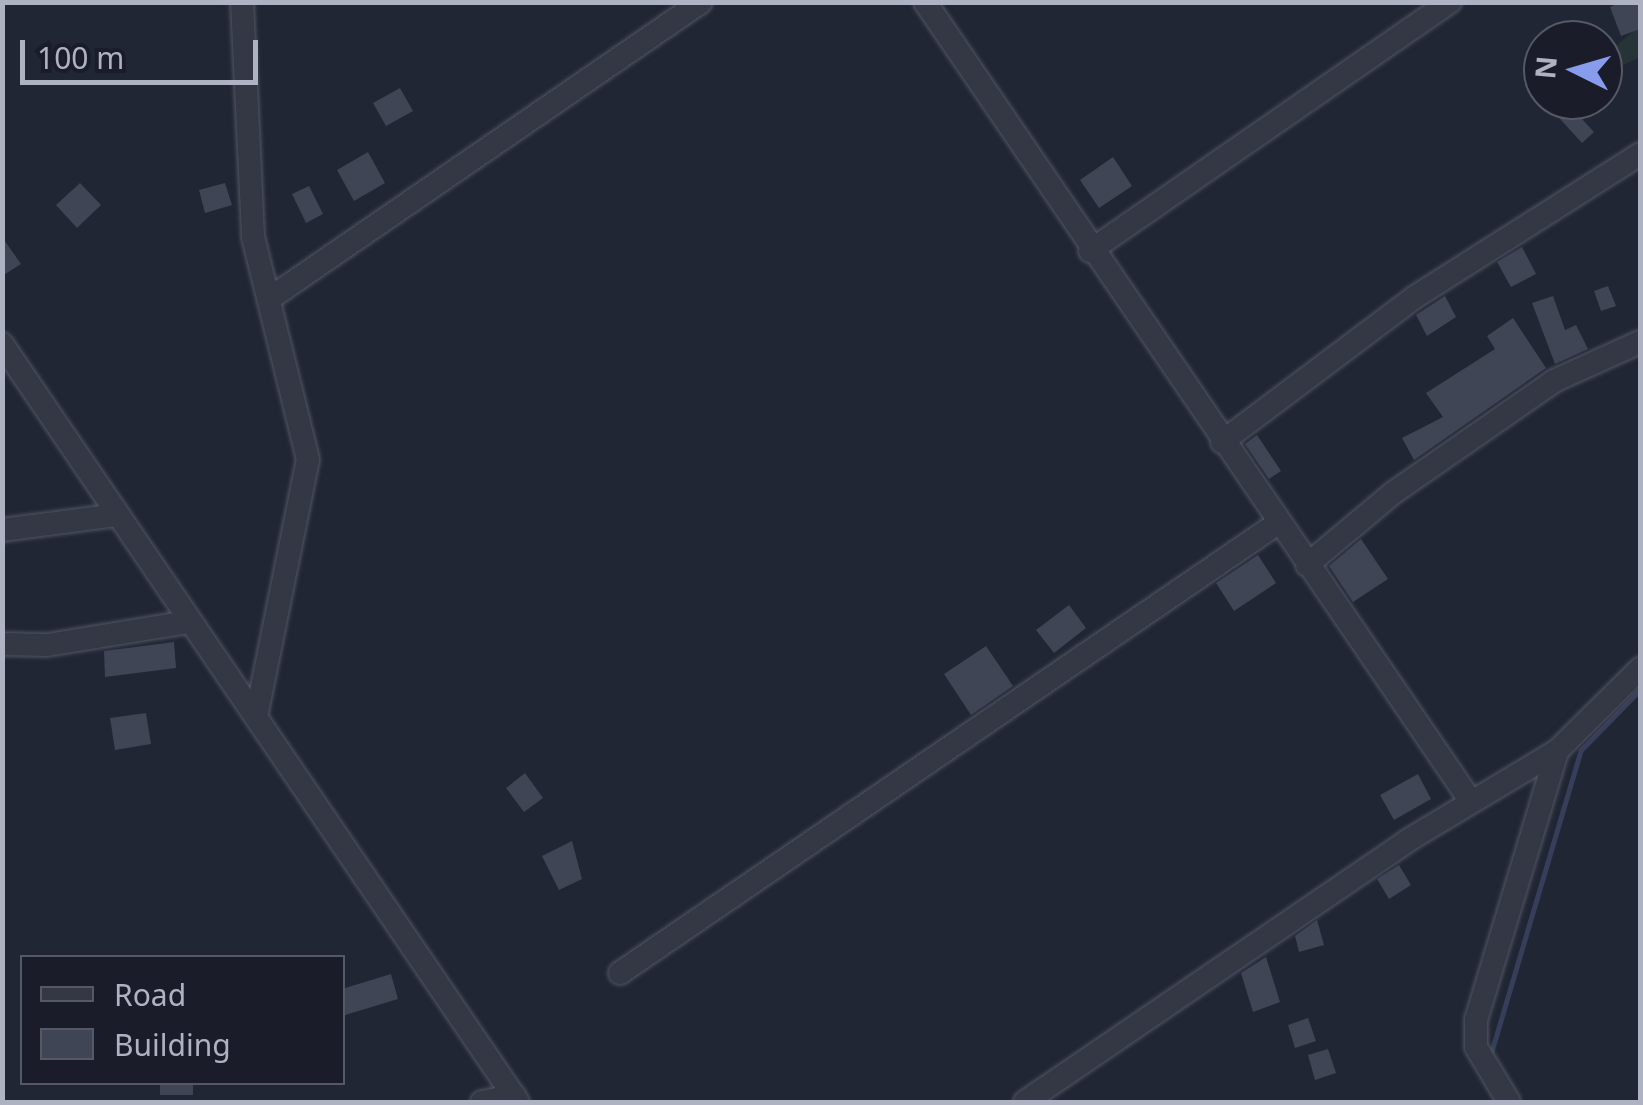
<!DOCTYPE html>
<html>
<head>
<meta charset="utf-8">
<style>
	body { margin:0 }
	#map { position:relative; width:1643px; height:1105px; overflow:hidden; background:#212634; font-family:"Noto Sans",sans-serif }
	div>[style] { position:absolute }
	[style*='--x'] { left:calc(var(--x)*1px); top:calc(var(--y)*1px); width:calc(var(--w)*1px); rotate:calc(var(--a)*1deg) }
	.green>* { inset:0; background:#263438 }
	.stream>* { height:5px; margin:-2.5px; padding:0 2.5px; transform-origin:2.5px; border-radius:2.5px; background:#363f5a }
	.building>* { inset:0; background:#3f4555 }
	.roads { filter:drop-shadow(0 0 2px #525563) drop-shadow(0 0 2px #525563) }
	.minor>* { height:22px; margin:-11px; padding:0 11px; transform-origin:11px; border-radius:11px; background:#343845 }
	span { translate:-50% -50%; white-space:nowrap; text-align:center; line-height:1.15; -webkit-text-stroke:9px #1a1d29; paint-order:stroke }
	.frame { position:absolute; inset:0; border:5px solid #aeb2c2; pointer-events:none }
	.legend { position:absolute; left:20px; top:955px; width:325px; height:130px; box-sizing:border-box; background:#1a1d29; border:2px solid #555966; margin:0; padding:12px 18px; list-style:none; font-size:30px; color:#aeb2c2 }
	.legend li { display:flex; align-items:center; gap:20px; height:50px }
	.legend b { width:50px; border:2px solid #555966 }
	.north { position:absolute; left:1523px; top:20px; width:100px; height:100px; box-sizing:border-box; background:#1a1d29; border:2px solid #555966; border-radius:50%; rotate:275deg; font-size:28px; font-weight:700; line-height:40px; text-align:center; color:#aeb2c2 }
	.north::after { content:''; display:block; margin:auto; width:35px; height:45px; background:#889ced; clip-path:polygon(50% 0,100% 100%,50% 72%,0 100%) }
	.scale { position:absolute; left:20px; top:40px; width:238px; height:45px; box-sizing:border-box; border:5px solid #aeb2c2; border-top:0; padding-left:12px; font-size:30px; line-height:35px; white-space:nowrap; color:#aeb2c2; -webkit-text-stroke:8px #1a1d29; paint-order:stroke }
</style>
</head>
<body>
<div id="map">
	<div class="green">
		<i style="clip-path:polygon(1640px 25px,1640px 57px,1603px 75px,1603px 58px)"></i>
	</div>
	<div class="stream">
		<i style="--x:1491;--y:1053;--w:316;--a:-73.5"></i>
		<i style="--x:1581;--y:750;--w:84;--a:-45.5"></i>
	</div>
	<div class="building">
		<i style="clip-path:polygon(1621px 2px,1640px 2px,1640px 29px,1621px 36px,1610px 7px)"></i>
		<i style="clip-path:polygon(400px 88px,413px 111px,386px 126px,373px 103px)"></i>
		<i style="clip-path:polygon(1572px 108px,1594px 132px,1582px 143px,1560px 119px)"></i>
		<i style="clip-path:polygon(368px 152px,385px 183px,354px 201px,337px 170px)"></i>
		<i style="clip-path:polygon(1113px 157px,1132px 186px,1099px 208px,1080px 180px)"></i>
		<i style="clip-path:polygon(80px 183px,101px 205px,77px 228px,56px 205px)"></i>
		<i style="clip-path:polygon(225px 183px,232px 205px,205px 213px,199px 190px)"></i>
		<i style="clip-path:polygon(309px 186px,323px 214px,306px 223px,292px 194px)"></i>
		<i style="clip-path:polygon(2px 237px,21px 264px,2px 276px)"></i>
		<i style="clip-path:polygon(1522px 247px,1536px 274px,1511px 287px,1497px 262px)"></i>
		<i style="clip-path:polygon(1608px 286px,1616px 306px,1601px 311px,1594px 291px)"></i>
		<i style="clip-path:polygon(1445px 296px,1456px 317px,1427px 336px,1416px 315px)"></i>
		<i style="clip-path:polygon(1553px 296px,1565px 330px,1576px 325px,1588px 349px,1555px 364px,1532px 303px)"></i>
		<i style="clip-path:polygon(1513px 318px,1546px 368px,1414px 460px,1402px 438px,1443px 417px,1426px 393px,1495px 349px,1487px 336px)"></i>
		<i style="clip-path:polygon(1257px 435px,1281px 471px,1269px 479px,1245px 444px)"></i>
		<i style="clip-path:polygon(1361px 539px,1388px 579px,1353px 602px,1329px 566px)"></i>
		<i style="clip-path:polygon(1258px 555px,1276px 583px,1234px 611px,1216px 583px)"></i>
		<i style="clip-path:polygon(1069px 605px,1086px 628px,1054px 653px,1036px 630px)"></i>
		<i style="clip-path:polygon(174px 642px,176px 668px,105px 677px,104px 651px)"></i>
		<i style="clip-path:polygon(986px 646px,1013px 686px,971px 715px,944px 674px)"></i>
		<i style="clip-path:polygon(146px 713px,151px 744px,115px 750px,110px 718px)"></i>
		<i style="clip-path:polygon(525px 773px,543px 798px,524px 812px,506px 788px)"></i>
		<i style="clip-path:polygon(1418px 774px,1431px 799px,1394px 820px,1380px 795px)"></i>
		<i style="clip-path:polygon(572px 841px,582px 879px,559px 890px,542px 856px)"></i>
		<i style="clip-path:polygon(1399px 865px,1411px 885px,1389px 899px,1377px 879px)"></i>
		<i style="clip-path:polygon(1317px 920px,1324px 945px,1299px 952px,1295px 936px)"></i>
		<i style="clip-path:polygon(1266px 957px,1280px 1002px,1253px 1012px,1241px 973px)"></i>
		<i style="clip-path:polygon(391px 974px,398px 999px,342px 1016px,342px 989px)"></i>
		<i style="clip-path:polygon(1308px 1018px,1316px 1041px,1295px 1048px,1288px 1025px)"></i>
		<i style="clip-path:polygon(1328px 1049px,1336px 1073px,1315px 1080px,1308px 1055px)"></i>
		<i style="clip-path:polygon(160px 1082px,193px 1082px,193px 1095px,160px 1095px)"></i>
	</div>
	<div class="roads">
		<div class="minor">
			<i style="--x:242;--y:2;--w:235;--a:87.3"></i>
			<i style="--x:253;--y:237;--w:229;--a:76.1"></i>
			<i style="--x:308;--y:459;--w:263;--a:101.4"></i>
			<i style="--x:925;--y:2;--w:966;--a:55.67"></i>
			<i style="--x:1090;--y:251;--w:438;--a:-34.7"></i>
			<i style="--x:269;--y:299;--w:524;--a:-34.51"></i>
			<i style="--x:2;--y:344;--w:917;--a:55.76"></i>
			<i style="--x:1222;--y:442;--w:241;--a:-36.9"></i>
			<i style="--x:1415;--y:297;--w:267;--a:-32.4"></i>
			<i style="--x:2;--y:530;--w:117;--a:-7.4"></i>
			<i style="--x:1307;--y:565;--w:112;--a:-39.9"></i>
			<i style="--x:1393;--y:493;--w:196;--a:-34.8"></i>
			<i style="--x:1554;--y:381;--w:94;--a:-24.4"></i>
			<i style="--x:2;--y:644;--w:45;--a:1.3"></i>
			<i style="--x:47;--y:645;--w:144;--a:-9.2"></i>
			<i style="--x:620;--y:973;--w:797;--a:-34.37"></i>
			<i style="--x:482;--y:1102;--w:33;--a:-11"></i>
			<i style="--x:1025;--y:1102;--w:463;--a:-34.3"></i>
			<i style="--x:1407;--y:841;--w:175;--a:-31"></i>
			<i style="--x:1557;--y:751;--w:117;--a:-44.7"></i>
			<i style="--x:1509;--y:1102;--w:64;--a:-121"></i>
			<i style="--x:1476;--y:1047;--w:27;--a:-90"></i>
			<i style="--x:1476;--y:1020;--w:281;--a:-73.2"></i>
		</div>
	</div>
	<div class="frame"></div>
	<ul class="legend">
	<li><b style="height:12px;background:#343845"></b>Road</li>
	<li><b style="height:28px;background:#3f4555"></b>Building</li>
	</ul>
	<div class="north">N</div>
	<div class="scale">100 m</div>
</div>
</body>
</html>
